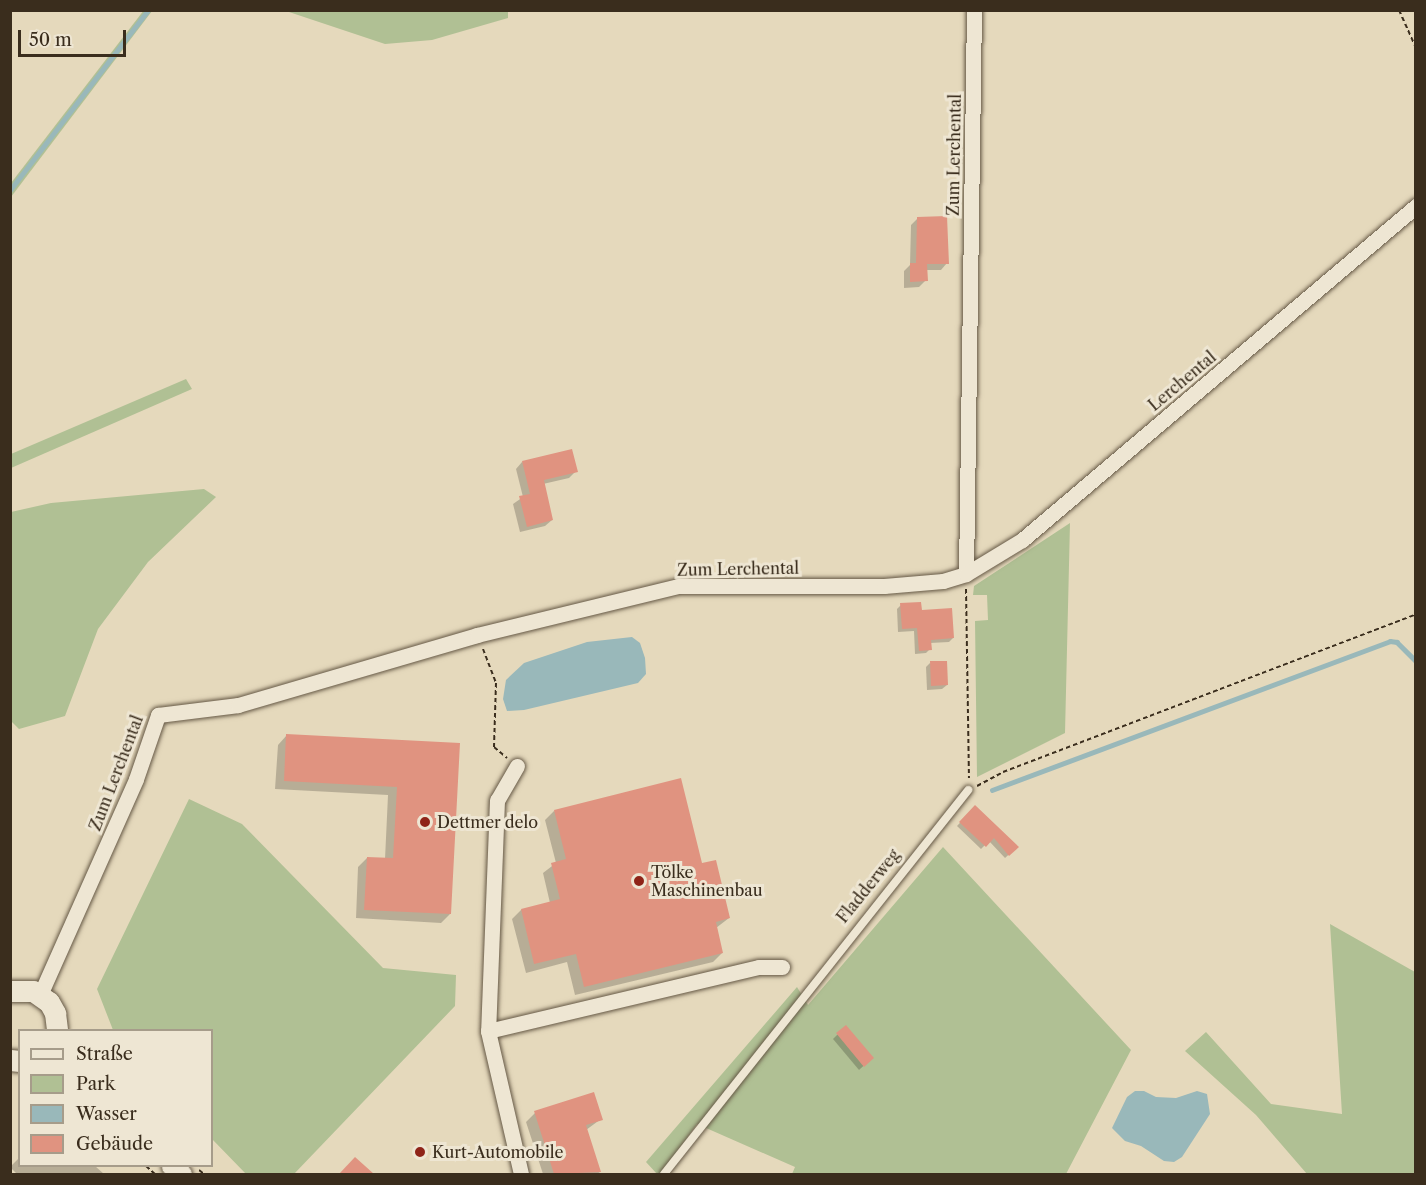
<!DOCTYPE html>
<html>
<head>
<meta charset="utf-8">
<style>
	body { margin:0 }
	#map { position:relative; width:1426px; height:1185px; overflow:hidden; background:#e5d9bc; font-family:"Libre Caslon Text",serif }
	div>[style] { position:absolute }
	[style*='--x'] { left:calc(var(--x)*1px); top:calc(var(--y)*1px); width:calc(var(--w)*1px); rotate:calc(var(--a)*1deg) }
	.green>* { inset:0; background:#b0c094 }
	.water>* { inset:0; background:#99b8ba }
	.shadow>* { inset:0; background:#0003 }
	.stream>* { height:4.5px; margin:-2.25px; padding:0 2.25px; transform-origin:2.25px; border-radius:2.25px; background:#99b8ba }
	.building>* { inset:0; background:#e09380 }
	.path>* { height:2px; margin-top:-1px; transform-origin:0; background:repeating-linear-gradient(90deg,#3a2d1d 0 4.5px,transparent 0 7.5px) }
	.roads { filter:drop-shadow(0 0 2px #655845) drop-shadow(0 0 2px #655845) }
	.lane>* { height:8px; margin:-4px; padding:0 4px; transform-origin:4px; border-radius:4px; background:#eee6d3 }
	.street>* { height:15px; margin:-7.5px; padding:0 7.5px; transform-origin:7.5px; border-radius:7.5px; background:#eee6d3 }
	.secondary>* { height:21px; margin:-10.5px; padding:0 10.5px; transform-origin:10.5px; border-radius:10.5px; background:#eee6d3 }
	.dots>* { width:16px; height:16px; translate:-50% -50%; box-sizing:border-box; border:3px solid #eee6d3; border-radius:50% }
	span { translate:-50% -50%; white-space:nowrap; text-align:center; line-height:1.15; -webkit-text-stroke:6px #eee6d3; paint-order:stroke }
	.street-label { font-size:16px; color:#3a2d1d }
	.poi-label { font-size:16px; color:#3a2d1d }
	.left { translate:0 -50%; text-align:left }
	.frame { position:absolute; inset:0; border:12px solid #3a2d1d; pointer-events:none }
	.legend { position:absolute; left:18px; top:1029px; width:195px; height:138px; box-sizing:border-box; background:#eee6d3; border:2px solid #a69c8a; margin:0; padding:8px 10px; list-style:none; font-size:18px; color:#3a2d1d }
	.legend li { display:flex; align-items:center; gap:12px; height:30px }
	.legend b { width:30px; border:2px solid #a69c8a }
	.scale { position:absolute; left:18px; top:30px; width:108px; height:27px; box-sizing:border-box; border:3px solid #3a2d1d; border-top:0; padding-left:8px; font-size:18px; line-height:21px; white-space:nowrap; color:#3a2d1d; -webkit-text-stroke:4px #eee6d3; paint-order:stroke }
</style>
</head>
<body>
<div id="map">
	<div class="green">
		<i style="clip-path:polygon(144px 10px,152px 11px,11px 197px,11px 183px)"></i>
		<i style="clip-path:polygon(286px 11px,508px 10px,508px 18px,432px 40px,385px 44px)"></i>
		<i style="clip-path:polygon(186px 379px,192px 389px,11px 468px,11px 454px)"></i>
		<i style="clip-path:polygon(204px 489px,216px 497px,148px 562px,98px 629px,65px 716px,19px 729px,10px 720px,11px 512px,51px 503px)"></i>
		<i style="clip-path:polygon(1070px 523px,1065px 733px,977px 777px,975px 621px,988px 620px,987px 595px,973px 595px,974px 586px)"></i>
		<i style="clip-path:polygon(189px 799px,242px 824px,383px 968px,456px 975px,455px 1006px,294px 1174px,246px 1174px,212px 1139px,212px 1030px,113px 1030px,97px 989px)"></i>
		<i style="clip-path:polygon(943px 847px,1131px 1050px,1066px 1174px,792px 1174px,795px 1167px,697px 1124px,661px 1174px,657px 1174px,646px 1162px,797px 987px,808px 1005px)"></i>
		<i style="clip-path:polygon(1330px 924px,1415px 972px,1415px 1174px,1307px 1174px,1256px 1115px,1185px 1051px,1206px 1032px,1271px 1104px,1342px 1114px)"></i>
	</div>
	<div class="water">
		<i style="clip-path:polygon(632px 637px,640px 643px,645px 658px,646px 674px,638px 683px,524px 710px,507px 711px,503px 699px,506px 680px,524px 663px,587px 642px)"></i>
		<i style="clip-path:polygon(1135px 1091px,1144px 1091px,1156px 1097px,1176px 1098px,1197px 1091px,1207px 1094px,1210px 1114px,1182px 1157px,1174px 1162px,1164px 1161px,1141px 1146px,1125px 1141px,1112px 1128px,1127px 1097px)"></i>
	</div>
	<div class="shadow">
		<i style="clip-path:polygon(918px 218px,947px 263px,941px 270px,926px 270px,926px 280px,919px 287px,904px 288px,904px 271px,910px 265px,911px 225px)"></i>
		<i style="clip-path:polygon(522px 462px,576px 471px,569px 478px,543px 484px,552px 520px,545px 526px,520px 532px,513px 504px,523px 497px,516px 469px)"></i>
		<i style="clip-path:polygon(901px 605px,920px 612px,953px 638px,949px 642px,930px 643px,930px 649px,926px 653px,915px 654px,914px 631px,898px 632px,897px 609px)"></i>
		<i style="clip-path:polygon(930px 663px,947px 685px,942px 689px,927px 690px,926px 667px)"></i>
		<i style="clip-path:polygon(287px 735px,458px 745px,450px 914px,441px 923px,356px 918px,358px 867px,367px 858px,385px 859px,388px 795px,275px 789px,278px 745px)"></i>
		<i style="clip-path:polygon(975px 807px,1017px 847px,1005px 858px,989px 841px,981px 849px,957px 826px)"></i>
		<i style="clip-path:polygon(554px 811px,701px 865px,729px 918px,716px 928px,722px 953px,713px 962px,575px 995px,567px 962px,526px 973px,512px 919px,521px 910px,550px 903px,543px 873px,556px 863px,545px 820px)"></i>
		<i style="clip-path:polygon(845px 1027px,872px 1058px,859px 1070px,833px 1039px)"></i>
		<i style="clip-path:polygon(535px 1113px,601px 1119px,586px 1130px,600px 1172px,597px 1174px,543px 1174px,526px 1122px)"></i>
		<i style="clip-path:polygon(20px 1157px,20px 1166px,95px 1166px,104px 1174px,17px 1174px,10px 1167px)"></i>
	</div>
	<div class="stream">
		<i style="--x:10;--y:190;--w:227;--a:-52.5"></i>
		<i style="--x:992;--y:790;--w:425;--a:-20.5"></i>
		<i style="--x:1390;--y:641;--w:7;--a:8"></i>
		<i style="--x:1397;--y:642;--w:27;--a:45"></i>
	</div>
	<div class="building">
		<i style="clip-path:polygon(947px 216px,949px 264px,927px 264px,928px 281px,910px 282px,910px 263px,916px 263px,917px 217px)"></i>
		<i style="clip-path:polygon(572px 449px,578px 472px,544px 480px,553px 520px,527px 527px,519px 496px,530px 494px,522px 461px)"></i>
		<i style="clip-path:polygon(921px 602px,922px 610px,952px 608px,954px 638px,931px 640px,932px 650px,919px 651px,917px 628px,902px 629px,900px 603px)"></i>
		<i style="clip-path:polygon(930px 661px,947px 661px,948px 685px,931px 686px)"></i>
		<i style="clip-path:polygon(286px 734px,460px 743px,451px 914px,364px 910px,367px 857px,393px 858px,397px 787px,284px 781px)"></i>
		<i style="clip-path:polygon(681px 778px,702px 863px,716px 860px,730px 918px,716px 922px,723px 953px,584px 987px,576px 954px,534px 964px,521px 909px,560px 899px,551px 863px,566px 859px,554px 810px)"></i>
		<i style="clip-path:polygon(975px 805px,1019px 847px,1009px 856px,994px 838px,986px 847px,959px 822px)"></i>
		<i style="clip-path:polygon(846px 1025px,874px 1058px,864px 1067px,836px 1033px)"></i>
		<i style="clip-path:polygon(594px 1092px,603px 1120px,586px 1125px,601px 1172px,554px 1174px,534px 1111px)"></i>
		<i style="clip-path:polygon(355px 1157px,374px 1174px,339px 1174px)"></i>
	</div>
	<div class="path">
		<i style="--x:1399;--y:10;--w:42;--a:65.9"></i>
		<i style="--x:966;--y:589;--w:189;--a:89.1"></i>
		<i style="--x:483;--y:649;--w:36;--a:69"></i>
		<i style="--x:496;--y:683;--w:64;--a:91.8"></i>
		<i style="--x:494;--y:747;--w:17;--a:40"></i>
		<i style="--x:977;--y:786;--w:30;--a:-28"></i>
		<i style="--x:1003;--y:772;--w:442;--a:-20.9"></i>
		<i style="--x:146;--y:1166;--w:12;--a:42"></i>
		<i style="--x:199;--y:1170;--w:6;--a:39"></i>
	</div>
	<div class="roads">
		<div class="lane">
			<i style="--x:664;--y:1174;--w:490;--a:-51.6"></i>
		</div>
		<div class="street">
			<i style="--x:966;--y:574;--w:564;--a:-89.19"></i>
			<i style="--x:517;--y:766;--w:39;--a:120"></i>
			<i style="--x:497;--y:800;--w:231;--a:92.2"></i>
			<i style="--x:488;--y:1031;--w:147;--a:77"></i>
			<i style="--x:40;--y:995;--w:236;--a:-66"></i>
			<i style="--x:136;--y:779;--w:68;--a:-71"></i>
			<i style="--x:158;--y:715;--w:81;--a:-7.1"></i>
			<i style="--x:238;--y:705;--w:249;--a:-16.3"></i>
			<i style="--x:477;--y:635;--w:207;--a:-13.7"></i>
			<i style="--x:678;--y:586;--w:206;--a:0"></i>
			<i style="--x:884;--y:586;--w:59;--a:-4.8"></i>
			<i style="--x:943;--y:581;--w:24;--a:-17"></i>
			<i style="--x:966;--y:574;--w:66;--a:-31.3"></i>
			<i style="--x:1022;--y:540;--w:517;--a:-40.29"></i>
			<i style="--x:488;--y:1031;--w:278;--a:-13.3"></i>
			<i style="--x:759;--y:967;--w:23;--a:0"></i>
		</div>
		<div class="secondary">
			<i style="--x:10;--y:991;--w:23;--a:0"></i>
			<i style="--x:33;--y:991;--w:19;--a:35"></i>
			<i style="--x:49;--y:1002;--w:13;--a:61"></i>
			<i style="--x:55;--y:1013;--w:17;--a:83"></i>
			<i style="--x:10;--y:1060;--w:10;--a:6"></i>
			<i style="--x:172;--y:1166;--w:12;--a:42"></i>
		</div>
	</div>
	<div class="dots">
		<i style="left:425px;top:822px;background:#8f2418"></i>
		<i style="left:639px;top:881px;background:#8f2418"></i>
		<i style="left:420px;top:1152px;background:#8f2418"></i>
	</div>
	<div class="street-label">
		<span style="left:954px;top:155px;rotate:-89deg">Zum Lerchental</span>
		<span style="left:1182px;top:381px;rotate:-40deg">Lerchental</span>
		<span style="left:738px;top:569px;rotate:-1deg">Zum Lerchental</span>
		<span style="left:116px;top:773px;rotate:-69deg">Zum Lerchental</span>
		<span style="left:868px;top:886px;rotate:-51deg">Fladderweg</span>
	</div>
	<div class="poi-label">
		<span class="left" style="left:437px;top:822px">Dettmer delo</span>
		<span class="left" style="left:651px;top:881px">Tölke<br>Maschinenbau</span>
		<span class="left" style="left:432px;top:1152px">Kurt-Automobile</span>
	</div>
	<div class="frame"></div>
	<ul class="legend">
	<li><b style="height:8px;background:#eee6d3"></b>Straße</li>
	<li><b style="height:16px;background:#b0c094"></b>Park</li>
	<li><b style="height:16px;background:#99b8ba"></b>Wasser</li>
	<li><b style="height:16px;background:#e09380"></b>Gebäude</li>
	</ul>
	<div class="scale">50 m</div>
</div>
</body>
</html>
